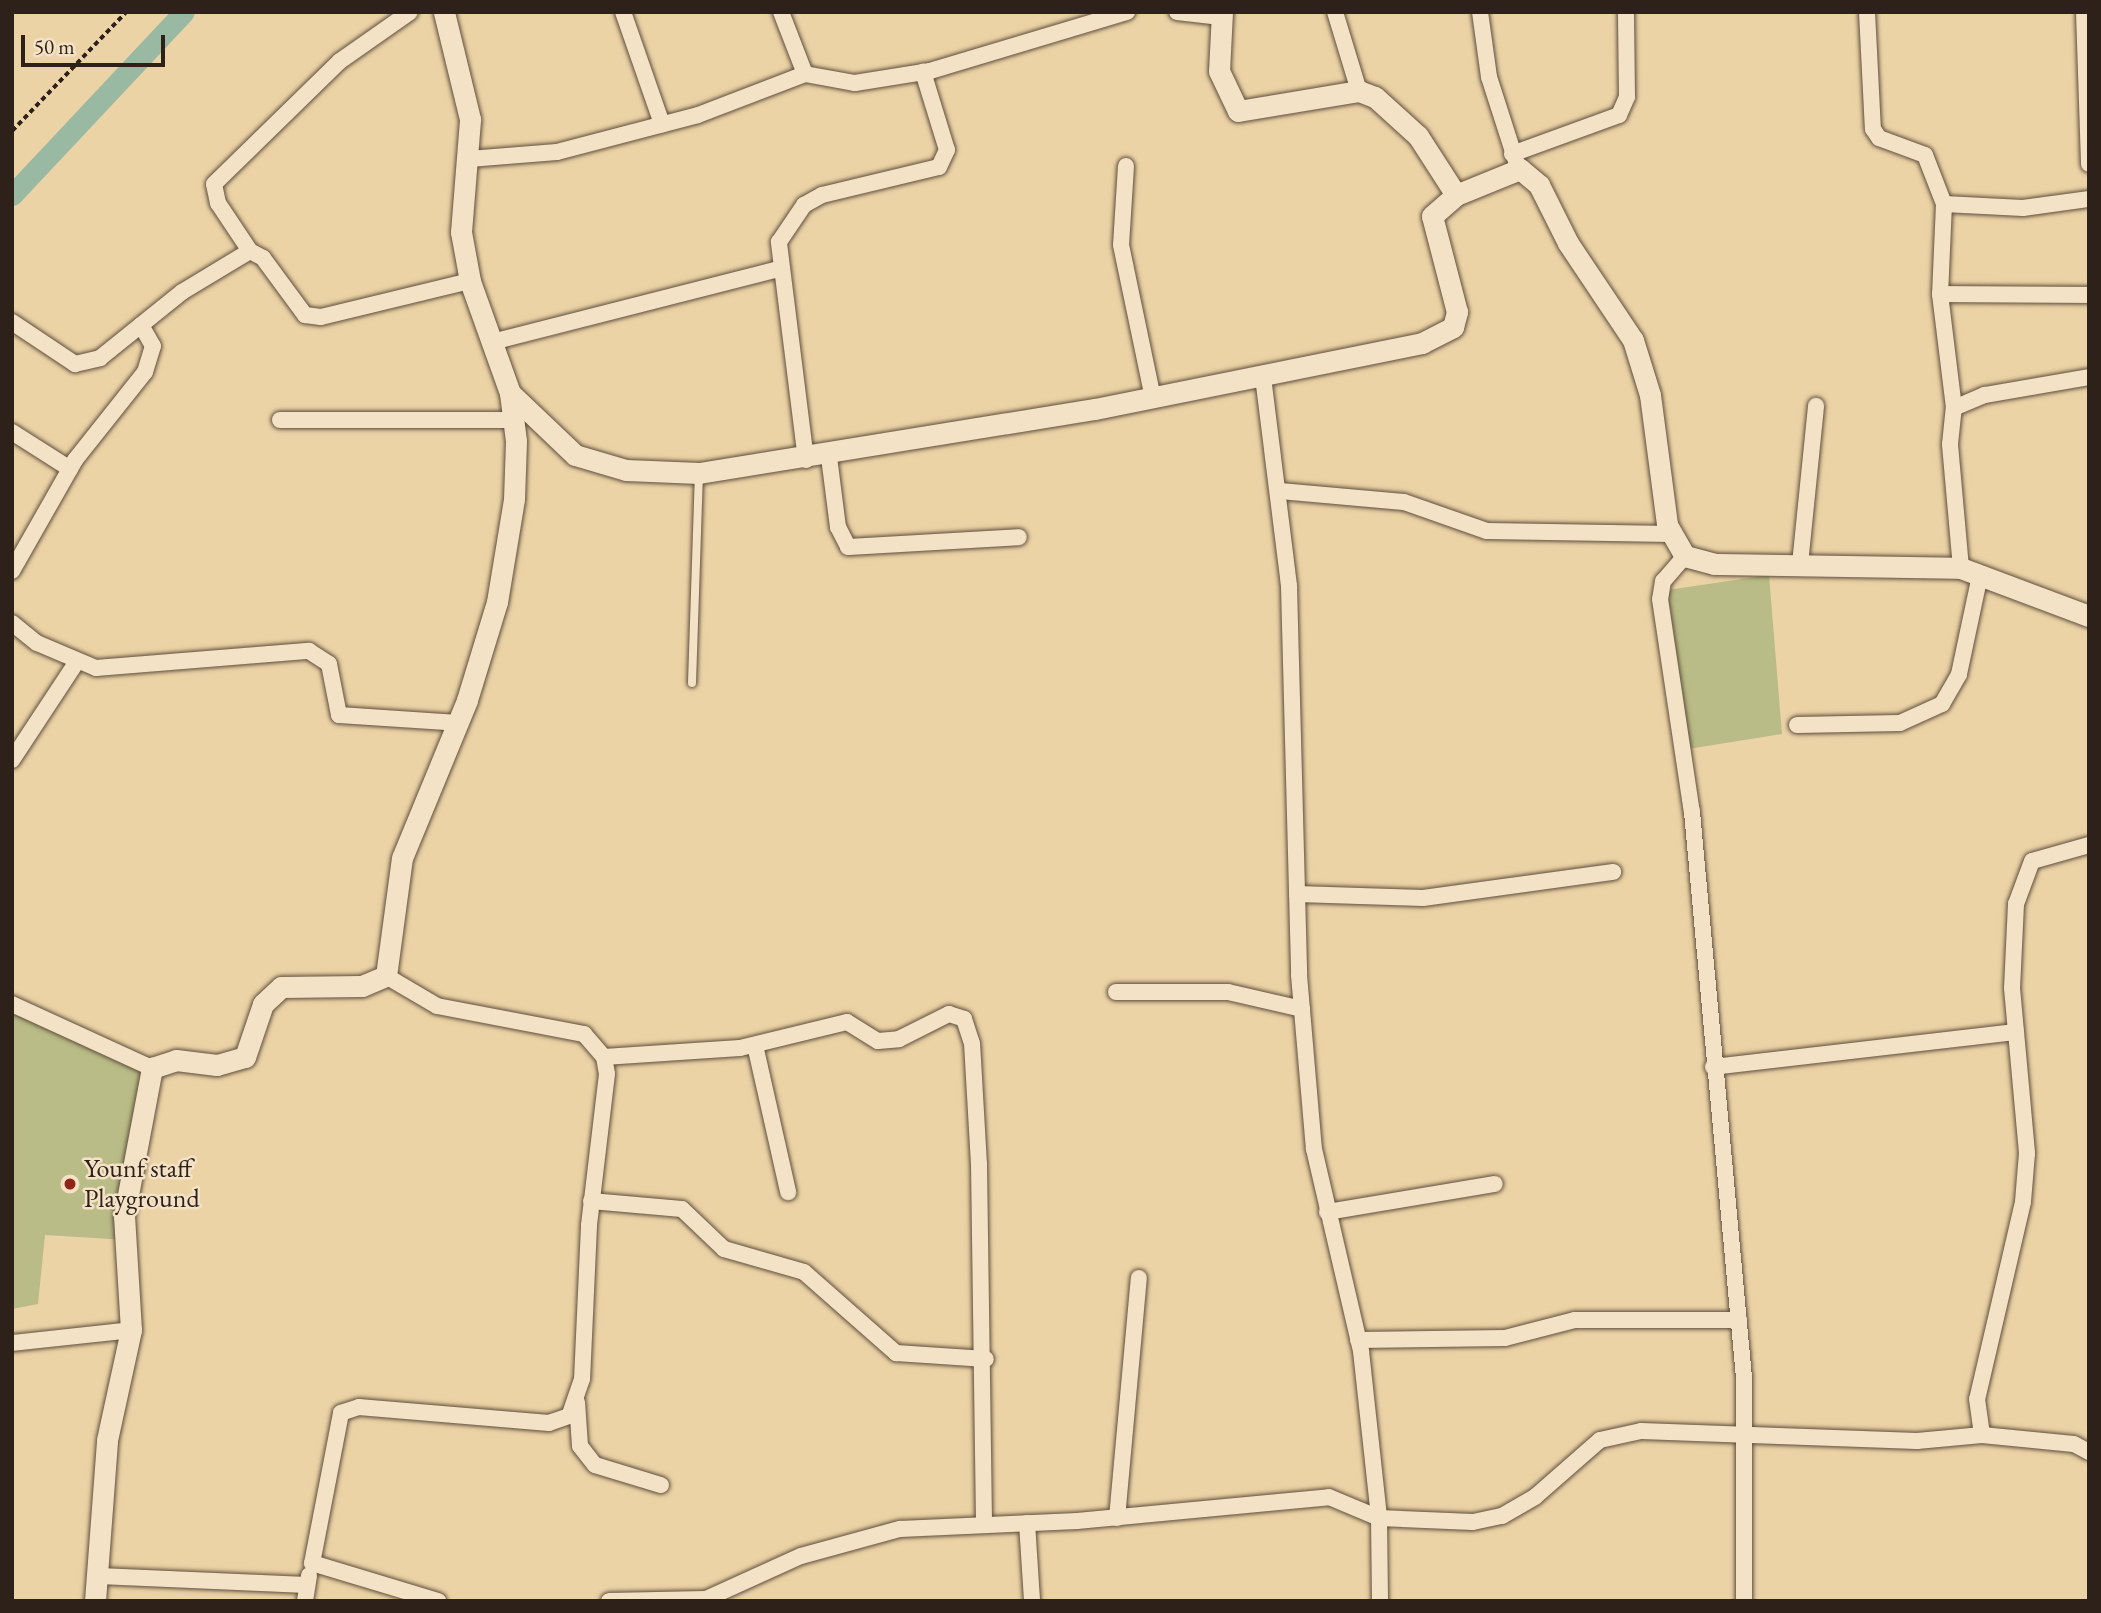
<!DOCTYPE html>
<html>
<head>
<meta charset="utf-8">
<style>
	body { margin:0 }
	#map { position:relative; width:2101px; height:1613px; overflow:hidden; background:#ecd3a6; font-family:"EB Garamond",serif }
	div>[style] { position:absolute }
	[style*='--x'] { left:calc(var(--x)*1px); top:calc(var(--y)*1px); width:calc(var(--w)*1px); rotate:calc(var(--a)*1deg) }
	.green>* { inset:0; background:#b9bc86 }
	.canal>* { height:21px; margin:-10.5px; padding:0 10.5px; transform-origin:10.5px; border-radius:10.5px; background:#9ab9a2 }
	.path>* { height:3.5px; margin-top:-1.75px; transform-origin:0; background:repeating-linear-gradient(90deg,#2e211a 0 5px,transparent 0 8.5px) }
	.roads { filter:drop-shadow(0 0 2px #5e4e3d) drop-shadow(0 0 2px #5e4e3d) }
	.lane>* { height:8px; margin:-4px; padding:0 4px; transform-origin:4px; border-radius:4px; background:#f3e2c5 }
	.street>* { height:16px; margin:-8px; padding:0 8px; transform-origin:8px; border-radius:8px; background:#f3e2c5 }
	.secondary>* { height:21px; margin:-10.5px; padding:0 10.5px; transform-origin:10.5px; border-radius:10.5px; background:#f3e2c5 }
	.dots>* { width:19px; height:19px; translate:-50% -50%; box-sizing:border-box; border:4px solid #f3e2c5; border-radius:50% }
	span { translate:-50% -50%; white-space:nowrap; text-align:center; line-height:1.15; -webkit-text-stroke:5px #f3e2c5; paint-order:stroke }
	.poi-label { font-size:26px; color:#2e211a }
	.left { translate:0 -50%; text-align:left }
	.frame { position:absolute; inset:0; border:14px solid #2e211a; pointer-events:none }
	.scale { position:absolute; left:21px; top:35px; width:144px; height:32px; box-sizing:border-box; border:4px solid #2e211a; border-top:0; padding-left:9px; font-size:21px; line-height:24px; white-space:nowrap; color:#2e211a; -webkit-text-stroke:5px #f3e2c5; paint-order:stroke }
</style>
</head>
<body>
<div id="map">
	<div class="green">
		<i style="clip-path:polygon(1769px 575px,1782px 734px,1682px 750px,1661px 591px)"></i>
		<i style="clip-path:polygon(12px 1004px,151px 1067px,127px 1240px,45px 1235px,38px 1304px,12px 1309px)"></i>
	</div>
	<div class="canal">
		<i style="--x:12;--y:195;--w:251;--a:-46.8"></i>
	</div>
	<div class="path">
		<i style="--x:12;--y:131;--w:165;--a:-46.2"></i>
	</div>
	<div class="roads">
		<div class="lane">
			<i style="--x:692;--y:683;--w:210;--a:-88.1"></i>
		</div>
		<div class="street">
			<i style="--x:623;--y:12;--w:119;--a:70.8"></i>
			<i style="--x:781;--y:12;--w:66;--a:68.8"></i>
			<i style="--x:805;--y:74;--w:51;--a:10.2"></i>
			<i style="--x:855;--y:83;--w:76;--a:-9.1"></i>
			<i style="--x:930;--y:71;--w:206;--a:-16.7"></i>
			<i style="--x:1177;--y:12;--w:44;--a:6.5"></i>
			<i style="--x:1335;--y:12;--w:83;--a:73.1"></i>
			<i style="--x:1480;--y:12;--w:66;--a:82.1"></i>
			<i style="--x:1489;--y:77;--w:91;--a:72.2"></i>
			<i style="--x:1867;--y:12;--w:117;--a:87.1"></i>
			<i style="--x:1873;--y:129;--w:11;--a:56"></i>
			<i style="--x:1879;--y:138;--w:49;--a:20.3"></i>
			<i style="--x:1925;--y:155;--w:53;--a:68.8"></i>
			<i style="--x:1944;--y:204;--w:90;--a:92.5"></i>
			<i style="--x:1940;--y:294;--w:115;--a:83"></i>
			<i style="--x:2084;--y:12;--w:152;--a:88.1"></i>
			<i style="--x:1512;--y:154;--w:114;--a:-20"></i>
			<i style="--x:1619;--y:115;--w:20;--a:-66"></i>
			<i style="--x:1627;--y:97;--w:85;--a:-90.7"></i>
			<i style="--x:469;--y:159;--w:88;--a:-4.5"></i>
			<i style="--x:557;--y:152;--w:146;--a:-14.7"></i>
			<i style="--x:698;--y:115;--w:115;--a:-21"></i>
			<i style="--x:1126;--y:166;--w:79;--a:93.6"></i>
			<i style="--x:1121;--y:245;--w:156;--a:78.2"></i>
			<i style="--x:1944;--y:204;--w:79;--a:2.9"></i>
			<i style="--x:2023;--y:208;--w:67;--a:-7.8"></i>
			<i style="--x:250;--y:251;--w:58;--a:-123.7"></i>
			<i style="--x:218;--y:203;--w:19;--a:-102"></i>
			<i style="--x:214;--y:184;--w:176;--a:-44.3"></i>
			<i style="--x:340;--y:61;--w:85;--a:-35"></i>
			<i style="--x:1940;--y:294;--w:149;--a:0.4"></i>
			<i style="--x:12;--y:322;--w:76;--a:33.7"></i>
			<i style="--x:75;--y:364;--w:26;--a:-13"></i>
			<i style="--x:100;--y:358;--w:53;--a:-38.8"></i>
			<i style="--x:492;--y:342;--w:296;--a:-14.3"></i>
			<i style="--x:1263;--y:377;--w:211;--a:82.9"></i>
			<i style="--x:1289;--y:586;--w:389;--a:88.5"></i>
			<i style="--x:1299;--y:975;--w:175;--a:85.1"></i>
			<i style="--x:1314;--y:1149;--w:207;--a:76.9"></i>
			<i style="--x:1361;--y:1351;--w:168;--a:83.8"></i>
			<i style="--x:1379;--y:1518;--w:83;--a:89.3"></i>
			<i style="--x:280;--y:420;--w:233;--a:0"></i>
			<i style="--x:12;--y:432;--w:69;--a:32.5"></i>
			<i style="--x:829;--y:457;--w:71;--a:82.7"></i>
			<i style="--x:838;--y:527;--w:22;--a:63"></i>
			<i style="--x:848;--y:547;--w:171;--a:-3.3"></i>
			<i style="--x:806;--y:460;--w:220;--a:-97.1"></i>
			<i style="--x:779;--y:242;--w:45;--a:-56"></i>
			<i style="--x:804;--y:205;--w:21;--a:-29"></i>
			<i style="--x:822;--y:195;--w:120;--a:-13.5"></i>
			<i style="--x:939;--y:167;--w:19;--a:-65"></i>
			<i style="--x:947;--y:150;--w:82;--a:-107.1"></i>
			<i style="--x:1280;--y:491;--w:124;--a:5.1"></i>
			<i style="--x:1404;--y:502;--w:88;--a:19.3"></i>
			<i style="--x:1487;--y:531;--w:184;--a:0.9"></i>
			<i style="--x:1685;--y:556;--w:33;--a:131"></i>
			<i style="--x:1663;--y:581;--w:18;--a:99"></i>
			<i style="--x:1660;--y:599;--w:215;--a:81.5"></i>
			<i style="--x:1692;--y:812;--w:568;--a:84.75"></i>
			<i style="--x:1744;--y:1378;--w:223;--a:90"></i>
			<i style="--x:1800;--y:564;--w:159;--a:-84.2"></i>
			<i style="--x:1961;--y:568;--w:124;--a:-95.1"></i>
			<i style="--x:1950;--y:444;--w:36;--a:-84"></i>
			<i style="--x:1954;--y:408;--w:34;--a:-23"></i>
			<i style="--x:1985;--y:395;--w:106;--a:-9.8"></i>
			<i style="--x:12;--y:571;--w:128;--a:-60.4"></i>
			<i style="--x:75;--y:460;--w:112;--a:-51.5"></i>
			<i style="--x:145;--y:372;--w:27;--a:-73"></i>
			<i style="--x:153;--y:346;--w:24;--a:-120"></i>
			<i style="--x:141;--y:325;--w:53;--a:-38.8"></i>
			<i style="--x:182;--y:292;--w:79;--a:-31.1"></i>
			<i style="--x:250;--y:251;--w:15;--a:28"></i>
			<i style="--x:263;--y:258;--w:71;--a:53.6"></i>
			<i style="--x:305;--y:315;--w:16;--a:7"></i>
			<i style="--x:321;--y:317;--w:153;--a:-13.6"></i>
			<i style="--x:12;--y:623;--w:32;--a:39"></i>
			<i style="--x:37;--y:643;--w:64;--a:23"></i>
			<i style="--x:96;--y:668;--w:214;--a:-4.6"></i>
			<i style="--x:309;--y:651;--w:24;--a:33"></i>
			<i style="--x:329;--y:664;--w:52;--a:78.9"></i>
			<i style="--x:339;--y:715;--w:119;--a:3.8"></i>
			<i style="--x:1797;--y:725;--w:103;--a:-1.1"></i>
			<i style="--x:1900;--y:723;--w:46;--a:-24.3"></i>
			<i style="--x:1942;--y:704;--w:34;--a:-60"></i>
			<i style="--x:1959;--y:674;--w:101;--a:-78"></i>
			<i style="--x:12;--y:760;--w:116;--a:-56.6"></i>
			<i style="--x:2089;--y:845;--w:59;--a:164.3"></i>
			<i style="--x:2032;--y:861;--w:46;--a:110.4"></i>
			<i style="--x:2016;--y:904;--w:84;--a:92.7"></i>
			<i style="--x:2012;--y:988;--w:166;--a:84.8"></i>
			<i style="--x:2027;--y:1153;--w:49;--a:94.7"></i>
			<i style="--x:2023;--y:1202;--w:202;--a:103.1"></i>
			<i style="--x:1977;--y:1399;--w:36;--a:82"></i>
			<i style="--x:1982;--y:1435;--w:92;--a:5.6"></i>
			<i style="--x:2074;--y:1444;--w:17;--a:28"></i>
			<i style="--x:1297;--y:894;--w:126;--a:1.8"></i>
			<i style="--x:1423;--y:898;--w:192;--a:-7.8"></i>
			<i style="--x:386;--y:976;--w:59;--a:30.5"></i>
			<i style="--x:437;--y:1006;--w:150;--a:10.8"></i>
			<i style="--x:584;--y:1034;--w:30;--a:49"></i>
			<i style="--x:604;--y:1057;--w:17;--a:80"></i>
			<i style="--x:607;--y:1074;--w:153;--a:96.8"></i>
			<i style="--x:589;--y:1226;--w:153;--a:92.6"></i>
			<i style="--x:582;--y:1379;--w:39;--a:109"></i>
			<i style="--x:569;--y:1416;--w:21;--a:161"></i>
			<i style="--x:549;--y:1423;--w:191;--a:-175.2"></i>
			<i style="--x:359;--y:1407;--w:19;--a:162"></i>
			<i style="--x:341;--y:1413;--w:153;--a:100.9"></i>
			<i style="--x:312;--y:1563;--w:132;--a:16.8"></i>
			<i style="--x:1116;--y:992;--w:112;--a:0"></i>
			<i style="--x:1228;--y:992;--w:76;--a:12.9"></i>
			<i style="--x:12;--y:1004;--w:154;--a:24.6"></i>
			<i style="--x:755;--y:1045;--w:151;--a:77.3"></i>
			<i style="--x:604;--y:1057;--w:136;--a:-3.8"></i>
			<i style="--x:740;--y:1048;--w:110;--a:-13.7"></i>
			<i style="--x:847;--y:1022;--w:36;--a:32"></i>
			<i style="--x:878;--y:1041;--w:21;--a:-5"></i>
			<i style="--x:899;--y:1039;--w:56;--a:-26.6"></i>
			<i style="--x:949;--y:1014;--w:16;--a:18"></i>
			<i style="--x:964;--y:1019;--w:25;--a:72"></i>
			<i style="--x:972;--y:1043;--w:121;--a:86.7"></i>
			<i style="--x:979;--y:1164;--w:361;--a:89.2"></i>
			<i style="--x:1713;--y:1067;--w:305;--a:-6.6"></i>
			<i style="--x:591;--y:1201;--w:91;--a:5"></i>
			<i style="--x:682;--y:1209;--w:58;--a:43.6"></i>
			<i style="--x:724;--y:1249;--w:83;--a:16"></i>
			<i style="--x:804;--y:1272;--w:123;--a:41.4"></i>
			<i style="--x:896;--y:1353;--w:90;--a:3.8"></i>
			<i style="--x:1327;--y:1212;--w:170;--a:-9.5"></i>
			<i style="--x:1358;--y:1340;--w:147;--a:-0.8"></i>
			<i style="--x:1505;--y:1338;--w:72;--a:-14.4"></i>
			<i style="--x:1575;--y:1320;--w:164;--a:0"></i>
			<i style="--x:12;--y:1343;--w:120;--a:-6.2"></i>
			<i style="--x:577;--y:1402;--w:44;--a:86.1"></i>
			<i style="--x:580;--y:1446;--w:24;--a:52"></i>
			<i style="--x:595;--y:1465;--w:69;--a:16.9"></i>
			<i style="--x:1117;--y:1518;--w:241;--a:-84.8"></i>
			<i style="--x:1027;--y:1523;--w:78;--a:86.3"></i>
			<i style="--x:99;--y:1576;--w:208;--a:2.5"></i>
			<i style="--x:305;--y:1601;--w:26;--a:-81"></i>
			<i style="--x:609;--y:1601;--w:97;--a:-1.2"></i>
			<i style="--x:706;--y:1599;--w:104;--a:-24.4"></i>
			<i style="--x:801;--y:1556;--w:103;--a:-15.3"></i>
			<i style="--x:900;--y:1529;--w:177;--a:-2.6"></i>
			<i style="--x:1077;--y:1521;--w:253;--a:-5.4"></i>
			<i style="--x:1329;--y:1497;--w:54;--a:22.8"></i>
			<i style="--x:1379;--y:1518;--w:94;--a:2.4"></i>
			<i style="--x:1473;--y:1522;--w:30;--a:-12"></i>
			<i style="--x:1502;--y:1516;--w:39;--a:-30"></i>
			<i style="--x:1536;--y:1496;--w:85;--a:-41.2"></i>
			<i style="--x:1600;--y:1440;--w:42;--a:-12.4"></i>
			<i style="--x:1641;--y:1431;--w:276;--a:2.1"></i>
			<i style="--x:1917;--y:1441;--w:65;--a:-5.3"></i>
		</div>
		<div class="secondary">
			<i style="--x:1222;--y:12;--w:59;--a:92.9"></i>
			<i style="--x:1219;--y:71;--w:44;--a:64.6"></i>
			<i style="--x:1238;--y:111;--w:123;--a:-9.4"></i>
			<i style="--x:1359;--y:91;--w:17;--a:21"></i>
			<i style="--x:1375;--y:97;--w:58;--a:42.2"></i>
			<i style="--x:1418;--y:136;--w:70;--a:57.2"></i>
			<i style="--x:510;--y:393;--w:90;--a:43.6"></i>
			<i style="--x:575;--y:455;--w:53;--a:16.4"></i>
			<i style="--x:626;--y:470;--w:73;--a:2.4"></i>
			<i style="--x:699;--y:473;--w:401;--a:-9.2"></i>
			<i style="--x:1095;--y:409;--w:334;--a:-11.4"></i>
			<i style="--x:1422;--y:343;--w:35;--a:-27"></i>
			<i style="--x:1453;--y:327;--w:16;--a:-75"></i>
			<i style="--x:1457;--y:312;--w:99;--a:-104.6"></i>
			<i style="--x:1432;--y:216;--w:32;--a:-41"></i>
			<i style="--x:1456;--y:195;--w:69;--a:-22.1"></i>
			<i style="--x:1520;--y:169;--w:25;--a:40"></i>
			<i style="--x:1539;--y:185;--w:65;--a:63.4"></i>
			<i style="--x:1568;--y:243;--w:117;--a:56.2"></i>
			<i style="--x:1633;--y:340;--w:58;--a:72.8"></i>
			<i style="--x:1650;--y:395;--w:131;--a:82.5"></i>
			<i style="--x:1667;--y:525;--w:36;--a:60"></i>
			<i style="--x:1685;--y:556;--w:30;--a:15"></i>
			<i style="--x:1714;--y:564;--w:247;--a:0.9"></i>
			<i style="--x:1961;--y:568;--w:137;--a:20.6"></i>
			<i style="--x:95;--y:1601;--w:161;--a:-85.7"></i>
			<i style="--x:107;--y:1440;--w:113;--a:-77.7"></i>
			<i style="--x:131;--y:1330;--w:114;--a:-93.5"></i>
			<i style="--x:124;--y:1216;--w:151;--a:-79.3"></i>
			<i style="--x:152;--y:1068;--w:25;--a:-18"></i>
			<i style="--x:176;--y:1060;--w:41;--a:7"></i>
			<i style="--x:217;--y:1065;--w:29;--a:-16"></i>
			<i style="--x:245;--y:1057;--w:56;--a:-71.2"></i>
			<i style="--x:263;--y:1004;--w:25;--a:-43"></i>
			<i style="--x:281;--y:987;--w:81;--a:-0.7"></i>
			<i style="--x:362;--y:986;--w:26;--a:-23"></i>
			<i style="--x:386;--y:976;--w:119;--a:-82.3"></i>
			<i style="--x:402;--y:858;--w:171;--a:-67.6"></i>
			<i style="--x:467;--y:700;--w:102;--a:-73"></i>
			<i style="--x:497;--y:602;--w:104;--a:-80.6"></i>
			<i style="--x:514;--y:499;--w:58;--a:-88"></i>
			<i style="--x:516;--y:441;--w:48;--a:-97.1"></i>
			<i style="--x:510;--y:393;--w:119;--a:-109.7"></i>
			<i style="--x:470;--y:281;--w:50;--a:-100.4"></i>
			<i style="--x:461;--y:232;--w:113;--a:-85.4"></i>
			<i style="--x:470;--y:119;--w:110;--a:-103.7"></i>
		</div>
	</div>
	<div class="dots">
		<i style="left:70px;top:1184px;background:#8f2418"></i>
	</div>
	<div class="poi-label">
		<span class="left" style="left:84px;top:1184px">Younf staff<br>Playground</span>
	</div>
	<div class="frame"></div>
	<div class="scale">50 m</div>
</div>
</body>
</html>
